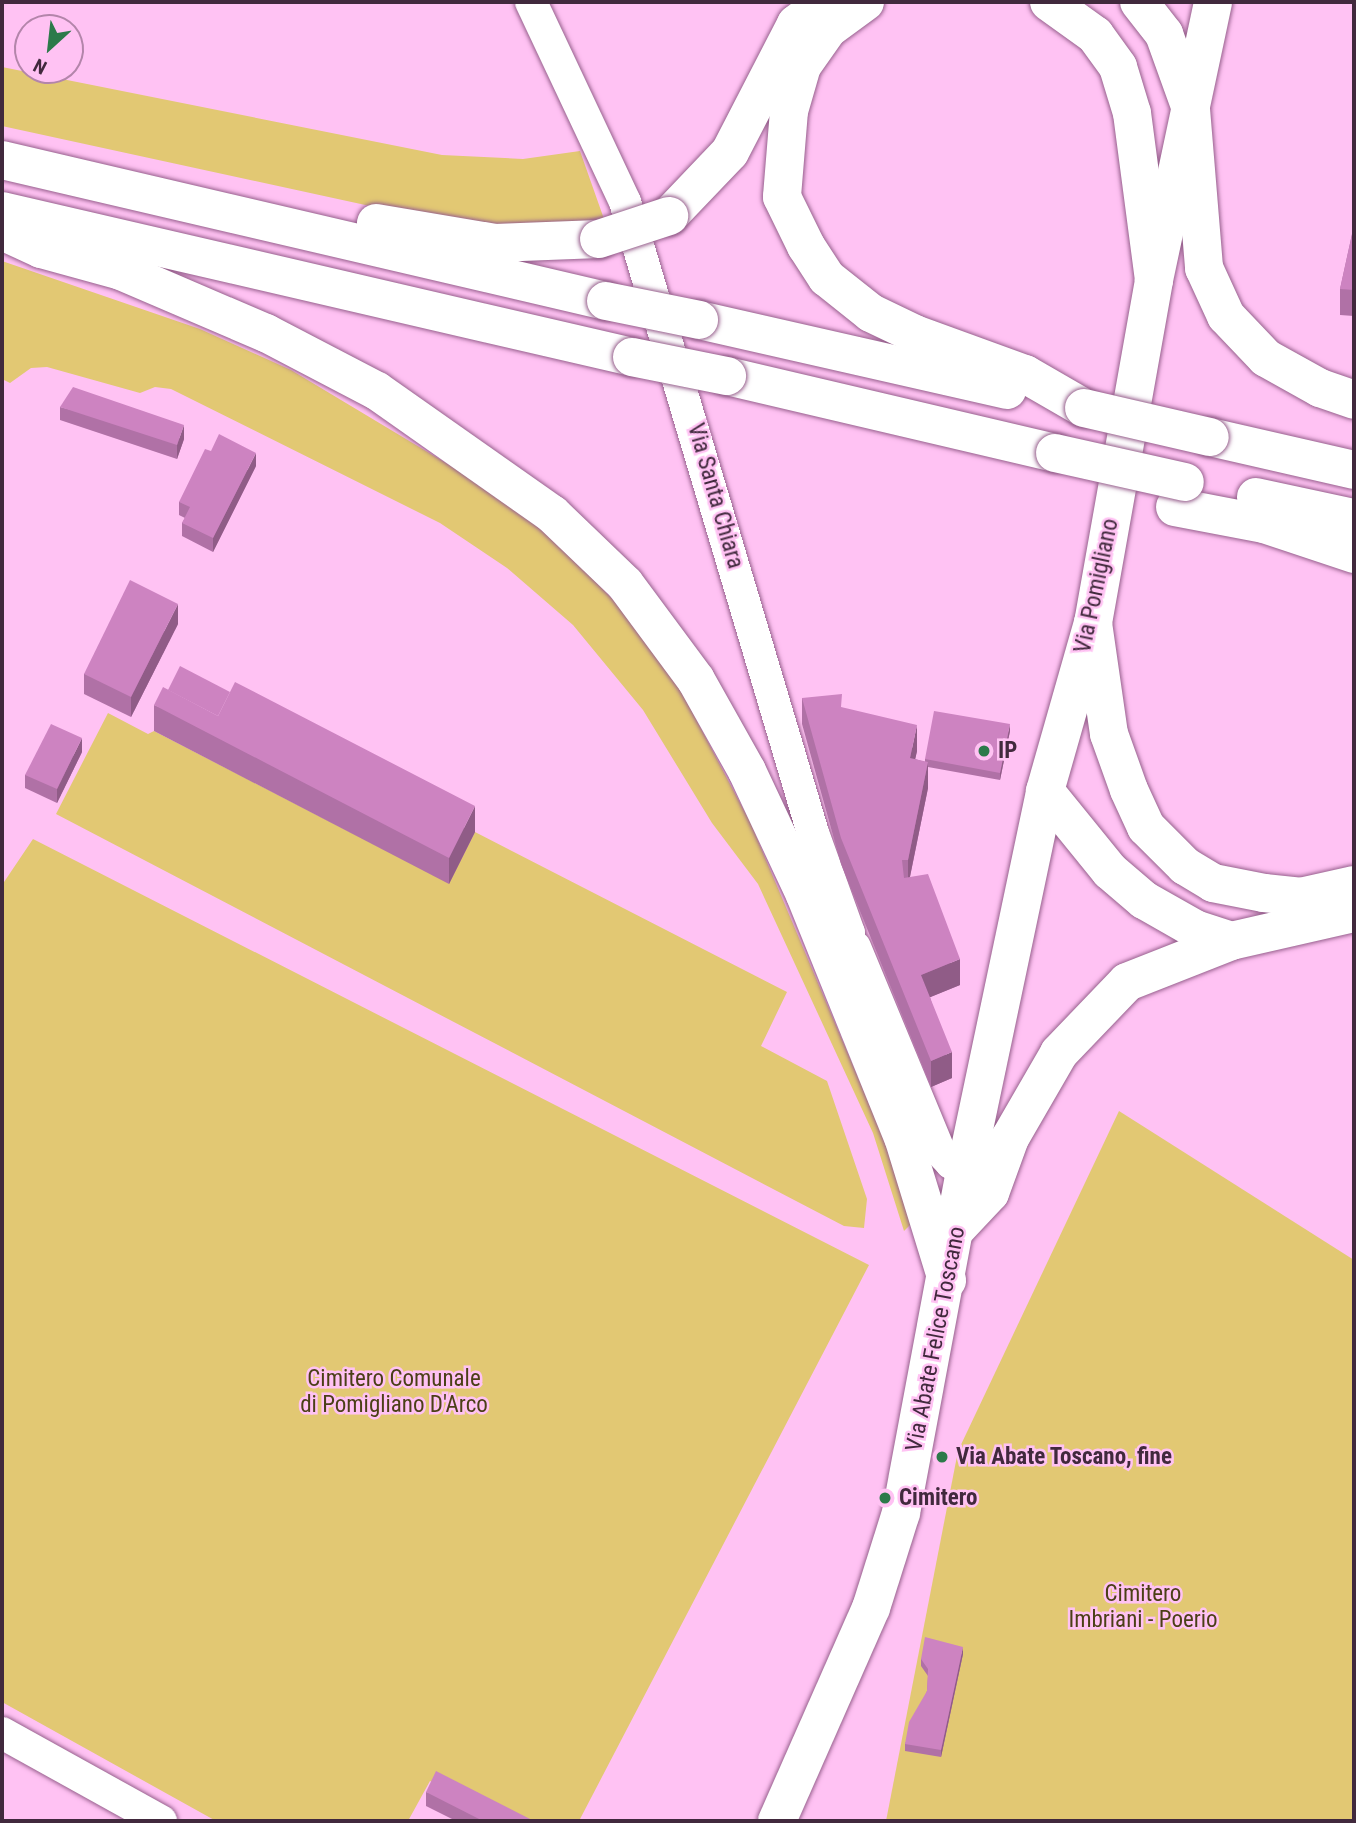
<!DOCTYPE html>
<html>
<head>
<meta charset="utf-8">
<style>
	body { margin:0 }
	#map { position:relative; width:1356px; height:1823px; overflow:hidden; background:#ffc2f3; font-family:"Roboto Condensed",sans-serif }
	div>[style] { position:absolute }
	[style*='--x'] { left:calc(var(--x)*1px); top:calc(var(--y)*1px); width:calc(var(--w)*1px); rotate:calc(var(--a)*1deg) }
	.green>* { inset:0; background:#e2c873 }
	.roads { filter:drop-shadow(0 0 2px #97608d) drop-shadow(0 0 2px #97608d) }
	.minor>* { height:32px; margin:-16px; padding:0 16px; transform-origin:16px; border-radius:16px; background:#fff }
	.secondary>* { height:38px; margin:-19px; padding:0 19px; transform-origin:19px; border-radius:19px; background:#fff }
	.trunk>* { height:38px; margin:-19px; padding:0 19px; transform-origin:19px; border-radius:19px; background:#fff }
	.bridges { filter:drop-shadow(0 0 2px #97608d) drop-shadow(0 0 2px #97608d) }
	.trunk-bridge>* { height:38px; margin:-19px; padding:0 19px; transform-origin:19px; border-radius:19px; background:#fff }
	.wall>* { inset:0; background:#b071a6 }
	.shaded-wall>* { inset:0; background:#905c87 }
	.building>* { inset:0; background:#cd83c1 }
	.dots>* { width:19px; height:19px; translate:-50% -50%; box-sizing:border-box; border:4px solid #ffc2f3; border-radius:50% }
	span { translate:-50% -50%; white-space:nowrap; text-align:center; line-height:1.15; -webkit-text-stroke:5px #ffc2f3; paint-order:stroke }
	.street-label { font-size:23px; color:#41293d }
	.poi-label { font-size:23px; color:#41293d; font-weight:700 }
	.left { translate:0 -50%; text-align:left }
	.park-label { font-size:23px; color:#4b3f16 }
	.frame { position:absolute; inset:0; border:4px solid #41293d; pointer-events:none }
	.north { position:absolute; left:14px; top:14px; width:70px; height:70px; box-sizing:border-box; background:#ffc2f3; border:2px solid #b385aa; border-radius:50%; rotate:207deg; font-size:19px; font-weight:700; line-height:28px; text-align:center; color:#41293d }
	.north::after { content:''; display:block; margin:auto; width:24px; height:32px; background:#2c7a4a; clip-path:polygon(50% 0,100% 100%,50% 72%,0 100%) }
</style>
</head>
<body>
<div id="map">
	<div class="green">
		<i style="clip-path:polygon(2px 67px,442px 155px,523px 159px,580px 151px,604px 219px,552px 225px,448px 223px,2px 126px)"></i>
		<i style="clip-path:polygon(2px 261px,200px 329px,291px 370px,491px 490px,559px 544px,620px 607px,677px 683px,750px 822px,887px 1146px,911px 1224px,904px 1231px,873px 1133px,758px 884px,712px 823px,643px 710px,573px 625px,507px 568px,440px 523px,171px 389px,155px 387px,140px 393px,47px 367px,31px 368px,10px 383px,2px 379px)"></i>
		<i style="clip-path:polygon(108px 713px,148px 734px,154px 731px,449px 883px,475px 832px,787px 992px,761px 1046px,827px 1081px,867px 1199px,864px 1228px,844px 1226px,56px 814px)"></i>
		<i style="clip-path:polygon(33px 839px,869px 1265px,579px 1821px,508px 1821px,430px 1781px,408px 1821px,216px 1821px,2px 1702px,2px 885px)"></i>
		<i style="clip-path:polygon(1119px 1111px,1354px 1260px,1354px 1821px,886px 1821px,958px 1451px)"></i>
	</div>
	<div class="roads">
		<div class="minor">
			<i style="--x:531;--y:2;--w:221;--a:64.8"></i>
			<i style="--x:625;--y:202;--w:658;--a:73.41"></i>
			<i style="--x:813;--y:833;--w:106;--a:70.2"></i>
			<i style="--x:849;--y:933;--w:63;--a:90"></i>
			<i style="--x:855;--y:947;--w:220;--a:67.5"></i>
			<i style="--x:939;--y:1150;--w:18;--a:47"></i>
			<i style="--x:951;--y:1163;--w:16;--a:15"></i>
			<i style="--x:2;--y:1733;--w:182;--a:29"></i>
		</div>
		<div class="secondary">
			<i style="--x:777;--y:1821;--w:233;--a:-66.2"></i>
			<i style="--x:871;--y:1608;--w:100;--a:-72.5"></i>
			<i style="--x:901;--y:1513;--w:352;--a:-79.4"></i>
			<i style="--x:966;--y:1167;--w:384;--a:-78.1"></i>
			<i style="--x:1045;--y:791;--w:175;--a:-74.1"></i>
			<i style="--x:1093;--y:623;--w:348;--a:-79.9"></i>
			<i style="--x:1154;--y:280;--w:284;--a:-78"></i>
		</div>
		<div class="trunk">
			<i style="--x:865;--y:2;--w:46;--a:143.9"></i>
			<i style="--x:828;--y:29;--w:45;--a:125.1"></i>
			<i style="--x:802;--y:66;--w:47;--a:106.1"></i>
			<i style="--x:789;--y:111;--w:86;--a:94.7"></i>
			<i style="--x:782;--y:197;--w:55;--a:63.9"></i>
			<i style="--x:806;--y:246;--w:38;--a:57"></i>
			<i style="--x:827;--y:278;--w:56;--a:38.5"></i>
			<i style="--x:871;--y:313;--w:49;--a:25.5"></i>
			<i style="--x:915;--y:334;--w:117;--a:20"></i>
			<i style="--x:1025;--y:374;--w:68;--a:30"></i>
			<i style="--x:1049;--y:2;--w:57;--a:35.7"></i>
			<i style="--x:1095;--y:35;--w:39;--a:54"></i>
			<i style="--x:1118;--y:67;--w:48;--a:73.1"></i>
			<i style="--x:1132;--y:113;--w:168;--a:82.5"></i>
			<i style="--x:1139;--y:2;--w:41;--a:52"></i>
			<i style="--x:1164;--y:34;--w:80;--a:70.2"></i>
			<i style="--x:1191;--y:109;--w:160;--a:85.3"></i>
			<i style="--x:1204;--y:268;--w:53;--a:65.4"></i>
			<i style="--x:1226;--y:316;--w:58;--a:46.4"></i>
			<i style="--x:1266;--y:358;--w:62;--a:29.1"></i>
			<i style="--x:1320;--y:388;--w:36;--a:19"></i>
			<i style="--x:2;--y:160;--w:620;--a:13.14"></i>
			<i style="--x:2;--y:211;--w:647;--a:13.05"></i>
			<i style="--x:669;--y:216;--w:88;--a:-46.4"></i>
			<i style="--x:730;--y:152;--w:144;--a:-62.7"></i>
			<i style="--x:796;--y:24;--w:36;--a:-37"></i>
			<i style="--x:376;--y:223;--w:121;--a:9.5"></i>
			<i style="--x:495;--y:243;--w:104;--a:-2.2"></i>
			<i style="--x:2;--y:231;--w:43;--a:24.8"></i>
			<i style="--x:41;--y:249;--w:83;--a:15.4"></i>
			<i style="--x:121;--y:271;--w:158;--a:23.2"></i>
			<i style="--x:266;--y:333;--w:125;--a:27.6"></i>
			<i style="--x:377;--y:391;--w:214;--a:35.1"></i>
			<i style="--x:552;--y:514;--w:101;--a:43.8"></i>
			<i style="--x:625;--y:584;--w:119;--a:53.5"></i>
			<i style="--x:696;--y:680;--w:104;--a:60.7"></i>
			<i style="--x:747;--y:771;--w:137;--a:64.9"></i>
			<i style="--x:805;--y:895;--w:261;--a:68"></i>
			<i style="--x:903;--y:1137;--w:150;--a:72.9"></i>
			<i style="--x:699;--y:320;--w:316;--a:12.8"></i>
			<i style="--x:727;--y:376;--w:337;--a:13.2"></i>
			<i style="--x:1210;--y:437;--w:148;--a:12.9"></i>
			<i style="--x:1256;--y:497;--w:100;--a:12.1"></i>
			<i style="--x:1175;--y:507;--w:91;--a:10.8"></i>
			<i style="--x:1264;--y:524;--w:95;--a:18.4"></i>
			<i style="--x:1093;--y:623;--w:112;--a:81.8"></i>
			<i style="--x:1109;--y:734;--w:59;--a:70.3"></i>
			<i style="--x:1129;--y:790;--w:41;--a:65.3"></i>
			<i style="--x:1146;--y:827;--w:55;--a:45"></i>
			<i style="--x:1185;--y:866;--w:33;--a:31"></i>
			<i style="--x:1213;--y:883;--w:52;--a:11.1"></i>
			<i style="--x:1264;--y:893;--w:36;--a:6"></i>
			<i style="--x:1300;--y:897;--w:55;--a:-12.5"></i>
			<i style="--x:1045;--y:791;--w:103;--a:50.9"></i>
			<i style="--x:1110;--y:871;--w:45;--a:40.5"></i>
			<i style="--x:1144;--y:900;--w:59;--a:29.6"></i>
			<i style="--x:1195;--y:929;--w:38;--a:18"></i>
			<i style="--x:957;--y:1228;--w:48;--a:-46.7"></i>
			<i style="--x:990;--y:1193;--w:59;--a:-70"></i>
			<i style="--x:1010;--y:1138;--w:98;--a:-60"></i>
			<i style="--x:1059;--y:1053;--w:98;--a:-46.2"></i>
			<i style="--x:1127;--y:982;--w:112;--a:-21.5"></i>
			<i style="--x:1231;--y:941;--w:126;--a:-12.8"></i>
		</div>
	</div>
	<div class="bridges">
		<div class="trunk-bridge">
			<i style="--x:599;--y:239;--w:74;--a:-18.2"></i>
			<i style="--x:606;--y:301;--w:95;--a:11.5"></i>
			<i style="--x:632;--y:357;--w:97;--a:11.3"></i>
			<i style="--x:1084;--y:408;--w:129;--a:13"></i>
			<i style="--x:1055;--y:453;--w:133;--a:12.6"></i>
		</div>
	</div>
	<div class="wall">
		<i style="clip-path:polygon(1354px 225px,1354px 316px,1340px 315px,1340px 289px)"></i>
		<i style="clip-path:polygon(60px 407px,184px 439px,177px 459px,60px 420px)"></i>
		<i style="clip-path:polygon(256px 466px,213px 552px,182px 536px,182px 523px,185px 518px,179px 515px,179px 502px)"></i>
		<i style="clip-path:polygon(178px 624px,131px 717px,84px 694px,84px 674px)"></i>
		<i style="clip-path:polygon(802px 698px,842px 708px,917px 751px,915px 759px,925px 762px,925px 759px,1010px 731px,1000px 780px,928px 767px,928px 788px,910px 877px,960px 985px,930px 997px,952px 1078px,931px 1087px,841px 864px,802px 724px)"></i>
		<i style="clip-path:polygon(154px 705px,475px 832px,449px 884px,154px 731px)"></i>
		<i style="clip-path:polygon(82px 752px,57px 803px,25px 788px,25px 775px)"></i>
		<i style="clip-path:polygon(963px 1654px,941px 1757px,905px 1751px,905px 1744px,927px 1691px,928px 1676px,921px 1666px,921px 1659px)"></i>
		<i style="clip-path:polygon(426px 1792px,534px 1821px,456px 1821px,426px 1806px)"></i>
	</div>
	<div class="shaded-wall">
		<i style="clip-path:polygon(184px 425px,184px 439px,177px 459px,177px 445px)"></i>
		<i style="clip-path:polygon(256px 453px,256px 466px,213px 552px,213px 538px)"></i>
		<i style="clip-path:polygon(178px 604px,178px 624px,131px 717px,131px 697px)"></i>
		<i style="clip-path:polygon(1010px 724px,1010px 731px,1000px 780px,1000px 773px)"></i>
		<i style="clip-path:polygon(917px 725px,917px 751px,910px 783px,910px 758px)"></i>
		<i style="clip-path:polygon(82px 738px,82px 752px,57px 803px,57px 789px)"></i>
		<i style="clip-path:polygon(928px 762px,928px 788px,908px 886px,908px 860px)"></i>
		<i style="clip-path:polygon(475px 806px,475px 832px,449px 884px,449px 858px)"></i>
		<i style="clip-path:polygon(960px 959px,960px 985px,921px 1001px,921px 975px)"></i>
		<i style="clip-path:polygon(952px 1052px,952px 1078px,931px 1087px,931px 1061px)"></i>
		<i style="clip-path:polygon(963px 1647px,963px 1654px,941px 1757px,941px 1750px)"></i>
	</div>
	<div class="building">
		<i style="clip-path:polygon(1354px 225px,1354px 290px,1340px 289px)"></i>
		<i style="clip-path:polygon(73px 387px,184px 425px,177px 445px,60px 407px)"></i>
		<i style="clip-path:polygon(219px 434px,256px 453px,213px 538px,182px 523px,190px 507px,179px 502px,205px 449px,211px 451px)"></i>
		<i style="clip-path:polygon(130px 580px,178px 604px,131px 697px,84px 674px)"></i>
		<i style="clip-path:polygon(180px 666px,230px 692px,218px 716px,168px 690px)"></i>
		<i style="clip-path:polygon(235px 682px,475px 806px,449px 858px,154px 705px,163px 687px,218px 716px)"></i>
		<i style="clip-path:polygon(842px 694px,841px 707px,917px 725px,910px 758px,928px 762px,908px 860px,902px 860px,904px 878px,928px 874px,960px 959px,921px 975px,952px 1052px,931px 1061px,841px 838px,802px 698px)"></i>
		<i style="clip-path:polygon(934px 711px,1010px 724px,1000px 773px,925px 759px)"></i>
		<i style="clip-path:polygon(51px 724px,82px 738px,57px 789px,25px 775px)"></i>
		<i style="clip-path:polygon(925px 1637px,963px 1647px,941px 1750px,905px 1744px,909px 1722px,927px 1691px,928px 1669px,921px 1659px)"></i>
		<i style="clip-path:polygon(436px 1771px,534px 1821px,483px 1821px,426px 1792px)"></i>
	</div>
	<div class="dots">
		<i style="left:984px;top:751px;background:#2c7a4a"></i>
		<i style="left:942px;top:1457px;background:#2c7a4a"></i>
		<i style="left:885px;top:1498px;background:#2c7a4a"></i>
	</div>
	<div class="street-label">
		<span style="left:715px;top:496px;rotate:74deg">Via Santa Chiara</span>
		<span style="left:1097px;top:586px;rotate:-78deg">Via Pomigliano</span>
		<span style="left:936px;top:1339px;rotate:-79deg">Via Abate Felice Toscano</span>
	</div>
	<div class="poi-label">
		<span class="left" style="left:998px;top:751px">IP</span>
		<span class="left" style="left:956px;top:1457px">Via Abate Toscano, fine</span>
		<span class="left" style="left:899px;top:1498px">Cimitero</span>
	</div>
	<div class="park-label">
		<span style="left:394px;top:1392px">Cimitero Comunale<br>di Pomigliano D'Arco</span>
		<span style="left:1143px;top:1607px">Cimitero<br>Imbriani - Poerio</span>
	</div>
	<div class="frame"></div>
	<div class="north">N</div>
</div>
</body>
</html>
